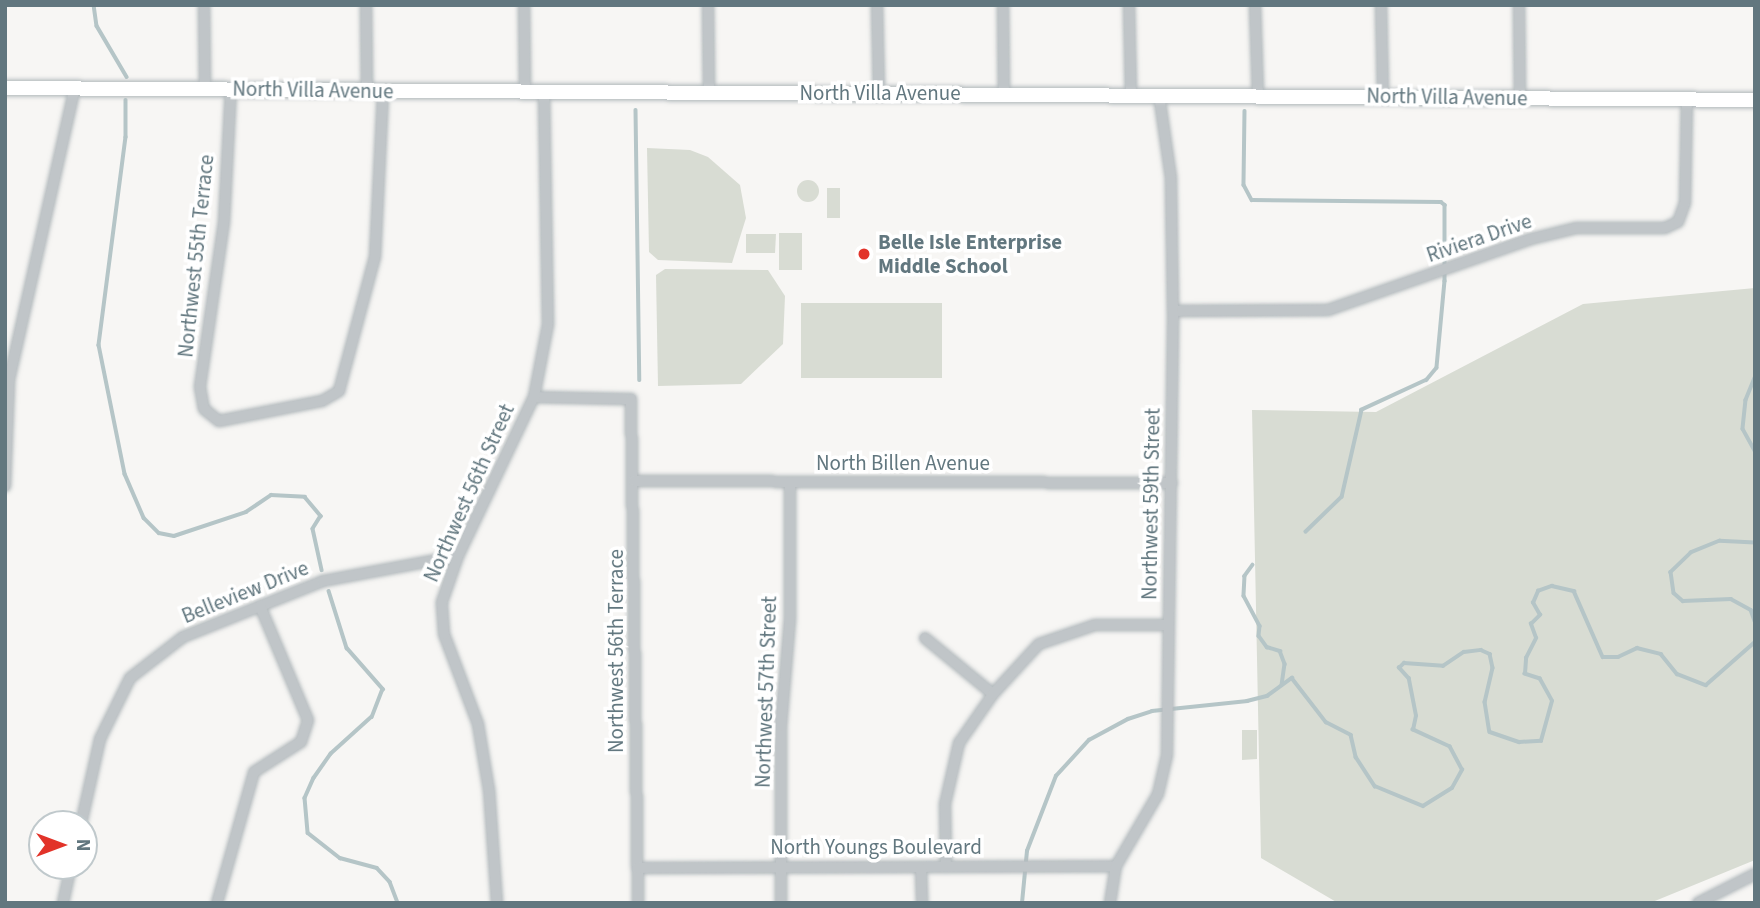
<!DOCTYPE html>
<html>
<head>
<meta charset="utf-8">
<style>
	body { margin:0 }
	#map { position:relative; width:1760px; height:908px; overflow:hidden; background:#f7f6f4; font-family:"Source Sans 3",sans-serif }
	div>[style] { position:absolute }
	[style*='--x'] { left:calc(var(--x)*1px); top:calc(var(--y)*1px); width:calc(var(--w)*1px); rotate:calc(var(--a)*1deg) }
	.green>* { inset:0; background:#d8dcd3 }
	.round { border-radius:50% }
	.stream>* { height:3.5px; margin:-1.75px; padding:0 1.75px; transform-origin:1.75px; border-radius:1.75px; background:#b5c5c7 }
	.roads { filter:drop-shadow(0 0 2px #b2b9bc) drop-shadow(0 0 2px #b2b9bc) }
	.street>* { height:10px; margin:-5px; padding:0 5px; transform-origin:5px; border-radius:5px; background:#c0c5c8 }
	.secondary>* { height:14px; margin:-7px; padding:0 7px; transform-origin:7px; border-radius:7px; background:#fff }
	.dots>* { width:19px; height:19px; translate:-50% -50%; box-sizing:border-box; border:4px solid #fff; border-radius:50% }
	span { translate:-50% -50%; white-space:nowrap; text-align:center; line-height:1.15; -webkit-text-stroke:7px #fff; paint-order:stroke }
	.street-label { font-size:21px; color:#62777f }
	.poi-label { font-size:21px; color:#62777f; font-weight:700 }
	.left { translate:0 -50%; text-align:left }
	.frame { position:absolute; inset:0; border:7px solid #62777f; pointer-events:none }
	.north { position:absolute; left:28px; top:810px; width:70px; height:70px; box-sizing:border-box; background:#fff; border:2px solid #c0c9cc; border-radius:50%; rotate:90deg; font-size:19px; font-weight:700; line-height:28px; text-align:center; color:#62777f }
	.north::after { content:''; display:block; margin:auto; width:24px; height:32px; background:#e23329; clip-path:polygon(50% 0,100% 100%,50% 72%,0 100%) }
</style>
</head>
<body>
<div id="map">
	<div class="green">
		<i style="clip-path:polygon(647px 148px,690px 150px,708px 157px,740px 185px,746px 218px,732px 263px,658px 260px,649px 252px)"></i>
		<i class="round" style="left:797px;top:180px;width:22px;height:22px"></i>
		<i style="clip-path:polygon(827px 188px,840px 188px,840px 218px,827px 218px)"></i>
		<i style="clip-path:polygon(779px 233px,802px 233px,802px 270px,779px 270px)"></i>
		<i style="clip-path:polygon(746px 234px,776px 234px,775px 253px,746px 253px)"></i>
		<i style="clip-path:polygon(665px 269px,768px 270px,785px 296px,783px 344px,741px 384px,658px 386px,656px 275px)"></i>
		<i style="clip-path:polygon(1755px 288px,1755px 860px,1650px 903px,1338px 903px,1261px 858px,1252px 410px,1376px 412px,1583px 304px)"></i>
		<i style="clip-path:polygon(801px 303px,942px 303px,942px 378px,801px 378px)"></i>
		<i style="clip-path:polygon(1242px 730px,1257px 730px,1257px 759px,1242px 760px)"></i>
	</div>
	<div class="stream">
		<i style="--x:94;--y:5;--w:21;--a:82"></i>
		<i style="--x:97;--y:26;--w:59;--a:59.5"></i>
		<i style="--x:126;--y:100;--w:37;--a:90"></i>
		<i style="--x:126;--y:137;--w:210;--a:97.4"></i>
		<i style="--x:99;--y:345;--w:132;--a:78.6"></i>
		<i style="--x:125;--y:474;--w:48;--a:66.6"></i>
		<i style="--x:144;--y:518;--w:21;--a:45"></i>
		<i style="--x:159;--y:533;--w:15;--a:11"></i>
		<i style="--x:174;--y:536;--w:76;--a:-18.4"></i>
		<i style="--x:246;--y:512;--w:30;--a:-34"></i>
		<i style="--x:271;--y:495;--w:34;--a:3"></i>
		<i style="--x:305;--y:497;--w:25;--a:50"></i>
		<i style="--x:321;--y:516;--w:15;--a:122"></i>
		<i style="--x:313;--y:529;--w:42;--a:77.6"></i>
		<i style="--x:636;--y:110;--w:270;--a:89.2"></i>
		<i style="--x:1245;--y:111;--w:74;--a:90.8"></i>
		<i style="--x:1244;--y:185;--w:17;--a:62"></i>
		<i style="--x:1252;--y:200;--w:189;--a:0.6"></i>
		<i style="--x:1441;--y:202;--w:5;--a:37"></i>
		<i style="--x:1445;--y:205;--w:76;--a:90"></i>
		<i style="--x:1445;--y:281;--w:87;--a:95.3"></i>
		<i style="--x:1437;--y:368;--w:16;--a:130"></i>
		<i style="--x:1427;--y:380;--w:72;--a:155.2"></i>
		<i style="--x:1362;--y:410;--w:89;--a:102.9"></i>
		<i style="--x:1342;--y:497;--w:50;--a:135.8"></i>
		<i style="--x:1755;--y:378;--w:24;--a:112"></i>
		<i style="--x:1746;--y:400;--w:29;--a:96"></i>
		<i style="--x:1743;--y:429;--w:25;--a:61"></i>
		<i style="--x:1755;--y:543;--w:35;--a:-177"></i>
		<i style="--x:1720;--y:541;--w:31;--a:158"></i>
		<i style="--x:1691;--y:553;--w:28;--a:136"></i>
		<i style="--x:1671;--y:572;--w:21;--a:82"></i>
		<i style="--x:1674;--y:593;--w:12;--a:42"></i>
		<i style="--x:1683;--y:601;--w:48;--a:-2.4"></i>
		<i style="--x:1731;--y:599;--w:23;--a:29"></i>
		<i style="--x:1751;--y:610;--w:12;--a:70"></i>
		<i style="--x:1253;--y:565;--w:14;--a:126"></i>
		<i style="--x:1245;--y:576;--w:20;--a:93"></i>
		<i style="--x:1244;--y:596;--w:34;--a:62"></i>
		<i style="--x:1260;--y:626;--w:10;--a:96"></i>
		<i style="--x:1259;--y:636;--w:14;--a:54"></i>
		<i style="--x:1267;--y:647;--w:14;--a:17"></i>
		<i style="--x:1280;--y:651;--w:14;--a:69"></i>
		<i style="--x:1285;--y:664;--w:21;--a:98"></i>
		<i style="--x:329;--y:591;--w:60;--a:72.5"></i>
		<i style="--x:347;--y:648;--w:55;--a:48.7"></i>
		<i style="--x:383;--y:689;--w:30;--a:111"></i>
		<i style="--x:372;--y:717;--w:55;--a:137.9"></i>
		<i style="--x:331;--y:754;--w:29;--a:125"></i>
		<i style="--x:314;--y:778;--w:22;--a:114"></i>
		<i style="--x:305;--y:798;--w:35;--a:85"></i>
		<i style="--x:308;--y:833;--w:41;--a:38"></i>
		<i style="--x:340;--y:858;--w:38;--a:15"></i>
		<i style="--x:377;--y:868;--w:19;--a:47"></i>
		<i style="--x:390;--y:882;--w:22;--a:69"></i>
		<i style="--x:1022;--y:903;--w:52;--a:-84.5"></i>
		<i style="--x:1027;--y:851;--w:80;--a:-68.9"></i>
		<i style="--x:1056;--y:776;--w:49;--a:-47.5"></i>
		<i style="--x:1089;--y:740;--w:44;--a:-28.3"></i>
		<i style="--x:1128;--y:719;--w:25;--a:-18"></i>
		<i style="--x:1152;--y:711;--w:96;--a:-6"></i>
		<i style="--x:1247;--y:701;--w:21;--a:-14"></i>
		<i style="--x:1267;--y:696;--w:31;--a:-36"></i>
		<i style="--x:1292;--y:678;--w:56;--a:52.3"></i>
		<i style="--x:1326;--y:722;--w:28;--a:27"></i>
		<i style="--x:1351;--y:735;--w:23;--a:77"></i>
		<i style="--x:1356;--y:757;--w:35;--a:57"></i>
		<i style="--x:1375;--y:786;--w:52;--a:22.6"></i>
		<i style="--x:1423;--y:806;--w:34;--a:-32"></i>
		<i style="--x:1452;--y:788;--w:21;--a:-61"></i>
		<i style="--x:1462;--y:770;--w:26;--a:-118"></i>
		<i style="--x:1450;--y:747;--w:41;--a:-155.3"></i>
		<i style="--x:1413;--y:730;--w:14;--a:-78"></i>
		<i style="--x:1416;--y:716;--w:38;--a:-101"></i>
		<i style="--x:1409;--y:679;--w:15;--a:-132"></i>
		<i style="--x:1399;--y:668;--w:7;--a:-45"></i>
		<i style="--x:1404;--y:663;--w:39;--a:4"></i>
		<i style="--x:1443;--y:666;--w:25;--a:-34"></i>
		<i style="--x:1464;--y:652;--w:17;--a:-7"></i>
		<i style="--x:1481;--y:650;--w:10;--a:24"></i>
		<i style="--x:1490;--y:654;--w:14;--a:78"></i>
		<i style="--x:1493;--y:668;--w:35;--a:103"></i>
		<i style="--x:1485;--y:702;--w:30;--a:81"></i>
		<i style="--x:1490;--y:732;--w:31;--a:19"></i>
		<i style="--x:1519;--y:742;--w:22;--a:-3"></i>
		<i style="--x:1541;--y:741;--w:41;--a:-74.6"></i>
		<i style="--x:1552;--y:701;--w:25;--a:-119"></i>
		<i style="--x:1540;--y:679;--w:16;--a:-162"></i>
		<i style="--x:1525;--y:674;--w:16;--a:-86"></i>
		<i style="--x:1526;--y:658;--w:22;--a:-63"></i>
		<i style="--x:1536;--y:638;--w:15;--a:-110"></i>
		<i style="--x:1531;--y:624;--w:13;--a:-45"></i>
		<i style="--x:1540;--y:615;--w:14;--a:-120"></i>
		<i style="--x:1533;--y:603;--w:13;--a:-67"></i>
		<i style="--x:1538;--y:591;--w:15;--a:-20"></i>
		<i style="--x:1552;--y:586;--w:23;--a:13"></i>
		<i style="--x:1574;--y:591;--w:72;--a:66.3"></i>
		<i style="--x:1603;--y:657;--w:15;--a:0"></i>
		<i style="--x:1618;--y:657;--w:21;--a:-25"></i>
		<i style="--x:1637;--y:648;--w:25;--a:14"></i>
		<i style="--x:1661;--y:654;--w:26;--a:51"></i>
		<i style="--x:1677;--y:674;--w:31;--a:21"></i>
		<i style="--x:1706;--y:685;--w:65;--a:-41.3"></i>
	</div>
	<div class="roads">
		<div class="street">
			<i style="--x:204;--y:5;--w:83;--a:89.3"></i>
			<i style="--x:366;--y:5;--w:86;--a:89.3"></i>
			<i style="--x:524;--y:5;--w:88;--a:89.3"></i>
			<i style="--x:708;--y:5;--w:88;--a:89.3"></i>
			<i style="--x:877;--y:5;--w:87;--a:88.7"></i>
			<i style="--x:1003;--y:5;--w:89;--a:89.4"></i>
			<i style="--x:1129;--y:5;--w:89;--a:88.7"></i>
			<i style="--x:1255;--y:5;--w:90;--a:88.1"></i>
			<i style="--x:1381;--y:5;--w:91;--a:88.7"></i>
			<i style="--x:1519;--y:5;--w:92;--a:89.4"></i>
			<i style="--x:231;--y:88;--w:134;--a:93"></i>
			<i style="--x:224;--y:222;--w:167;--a:98.3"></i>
			<i style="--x:200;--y:387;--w:22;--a:80"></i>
			<i style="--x:204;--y:409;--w:19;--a:39"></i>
			<i style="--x:219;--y:421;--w:105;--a:-11"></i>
			<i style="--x:322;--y:401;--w:20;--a:-30"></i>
			<i style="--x:339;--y:391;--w:139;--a:-75"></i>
			<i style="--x:375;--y:257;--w:166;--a:-87.2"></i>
			<i style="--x:1173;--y:311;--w:155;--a:-0.4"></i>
			<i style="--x:1328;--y:310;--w:215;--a:-19.3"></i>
			<i style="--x:1531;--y:239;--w:46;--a:-13.7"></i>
			<i style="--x:1576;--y:228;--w:89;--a:0"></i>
			<i style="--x:1665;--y:228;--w:14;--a:-25"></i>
			<i style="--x:1678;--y:222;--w:20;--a:-70"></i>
			<i style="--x:1685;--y:203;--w:103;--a:-88.9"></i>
			<i style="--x:534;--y:397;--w:97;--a:1.2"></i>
			<i style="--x:631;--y:399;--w:504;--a:89.2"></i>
			<i style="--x:634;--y:481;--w:538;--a:0.21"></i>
			<i style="--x:5;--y:486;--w:106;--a:-87.8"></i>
			<i style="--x:9;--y:380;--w:299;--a:-77.3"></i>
			<i style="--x:925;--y:638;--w:88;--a:39.5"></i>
			<i style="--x:81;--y:824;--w:87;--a:-77.4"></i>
			<i style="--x:100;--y:739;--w:68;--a:-63.8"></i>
			<i style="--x:130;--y:678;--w:67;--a:-37.7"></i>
			<i style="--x:183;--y:637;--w:151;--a:-21.8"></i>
			<i style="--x:323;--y:581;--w:137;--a:-10.5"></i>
			<i style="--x:946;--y:867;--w:63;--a:-90.9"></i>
			<i style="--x:945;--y:804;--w:63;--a:-77.1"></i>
			<i style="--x:959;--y:743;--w:60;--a:-55.2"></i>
			<i style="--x:993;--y:694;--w:68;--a:-47.4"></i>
			<i style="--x:1039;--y:644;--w:59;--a:-18.7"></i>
			<i style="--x:1095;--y:625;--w:72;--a:0"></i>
			<i style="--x:637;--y:868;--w:479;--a:-0.2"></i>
			<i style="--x:921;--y:869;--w:34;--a:88"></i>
			<i style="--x:63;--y:903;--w:38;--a:-78"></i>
			<i style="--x:217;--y:903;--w:136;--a:-74.2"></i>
			<i style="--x:254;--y:772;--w:56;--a:-32.6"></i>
			<i style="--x:301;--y:742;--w:23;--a:-72"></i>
			<i style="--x:308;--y:720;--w:124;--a:-112.8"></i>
			<i style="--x:497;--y:903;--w:113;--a:-94"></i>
			<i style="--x:489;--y:790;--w:67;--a:-99.5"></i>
			<i style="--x:478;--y:724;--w:96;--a:-110.7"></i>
			<i style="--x:444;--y:634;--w:32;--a:-94"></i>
			<i style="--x:442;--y:602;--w:49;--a:-70.8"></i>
			<i style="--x:458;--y:556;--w:176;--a:-64.5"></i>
			<i style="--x:534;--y:397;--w:74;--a:-79.1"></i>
			<i style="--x:548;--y:324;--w:231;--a:-91"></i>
			<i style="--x:781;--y:903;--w:177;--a:-90"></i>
			<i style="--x:781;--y:726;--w:107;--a:-85.2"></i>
			<i style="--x:790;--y:619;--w:137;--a:-90"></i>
			<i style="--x:1110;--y:903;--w:37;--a:-81"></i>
			<i style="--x:1116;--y:866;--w:83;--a:-59.7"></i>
			<i style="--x:1158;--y:794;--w:40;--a:-77"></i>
			<i style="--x:1167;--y:755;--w:444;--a:-89.2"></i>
			<i style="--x:1173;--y:311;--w:133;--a:-90.9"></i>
			<i style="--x:1171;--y:178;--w:84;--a:-98.2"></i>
			<i style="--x:1698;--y:903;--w:64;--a:-27"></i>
		</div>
		<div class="secondary">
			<i style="--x:5;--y:88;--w:1750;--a:0.39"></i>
		</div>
	</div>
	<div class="dots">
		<i style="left:864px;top:254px;background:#e23329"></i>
	</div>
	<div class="street-label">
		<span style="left:313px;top:90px;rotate:1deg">North Villa Avenue</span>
		<span style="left:880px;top:93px">North Villa Avenue</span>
		<span style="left:1447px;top:97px;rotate:1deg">North Villa Avenue</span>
		<span style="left:1479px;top:238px;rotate:-19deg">Riviera Drive</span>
		<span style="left:196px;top:256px;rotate:-84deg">Northwest 55th Terrace</span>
		<span style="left:903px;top:463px">North Billen Avenue</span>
		<span style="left:469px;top:493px;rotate:-66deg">Northwest 56th Street</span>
		<span style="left:1151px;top:504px;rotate:-89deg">Northwest 59th Street</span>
		<span style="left:245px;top:592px;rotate:-22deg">Belleview Drive</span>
		<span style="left:616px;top:651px;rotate:-90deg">Northwest 56th Terrace</span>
		<span style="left:766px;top:692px;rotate:-88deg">Northwest 57th Street</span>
		<span style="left:876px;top:847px">North Youngs Boulevard</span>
	</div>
	<div class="poi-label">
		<span class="left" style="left:878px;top:254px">Belle Isle Enterprise<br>Middle School</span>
	</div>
	<div class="frame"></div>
	<div class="north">N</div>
</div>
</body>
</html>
